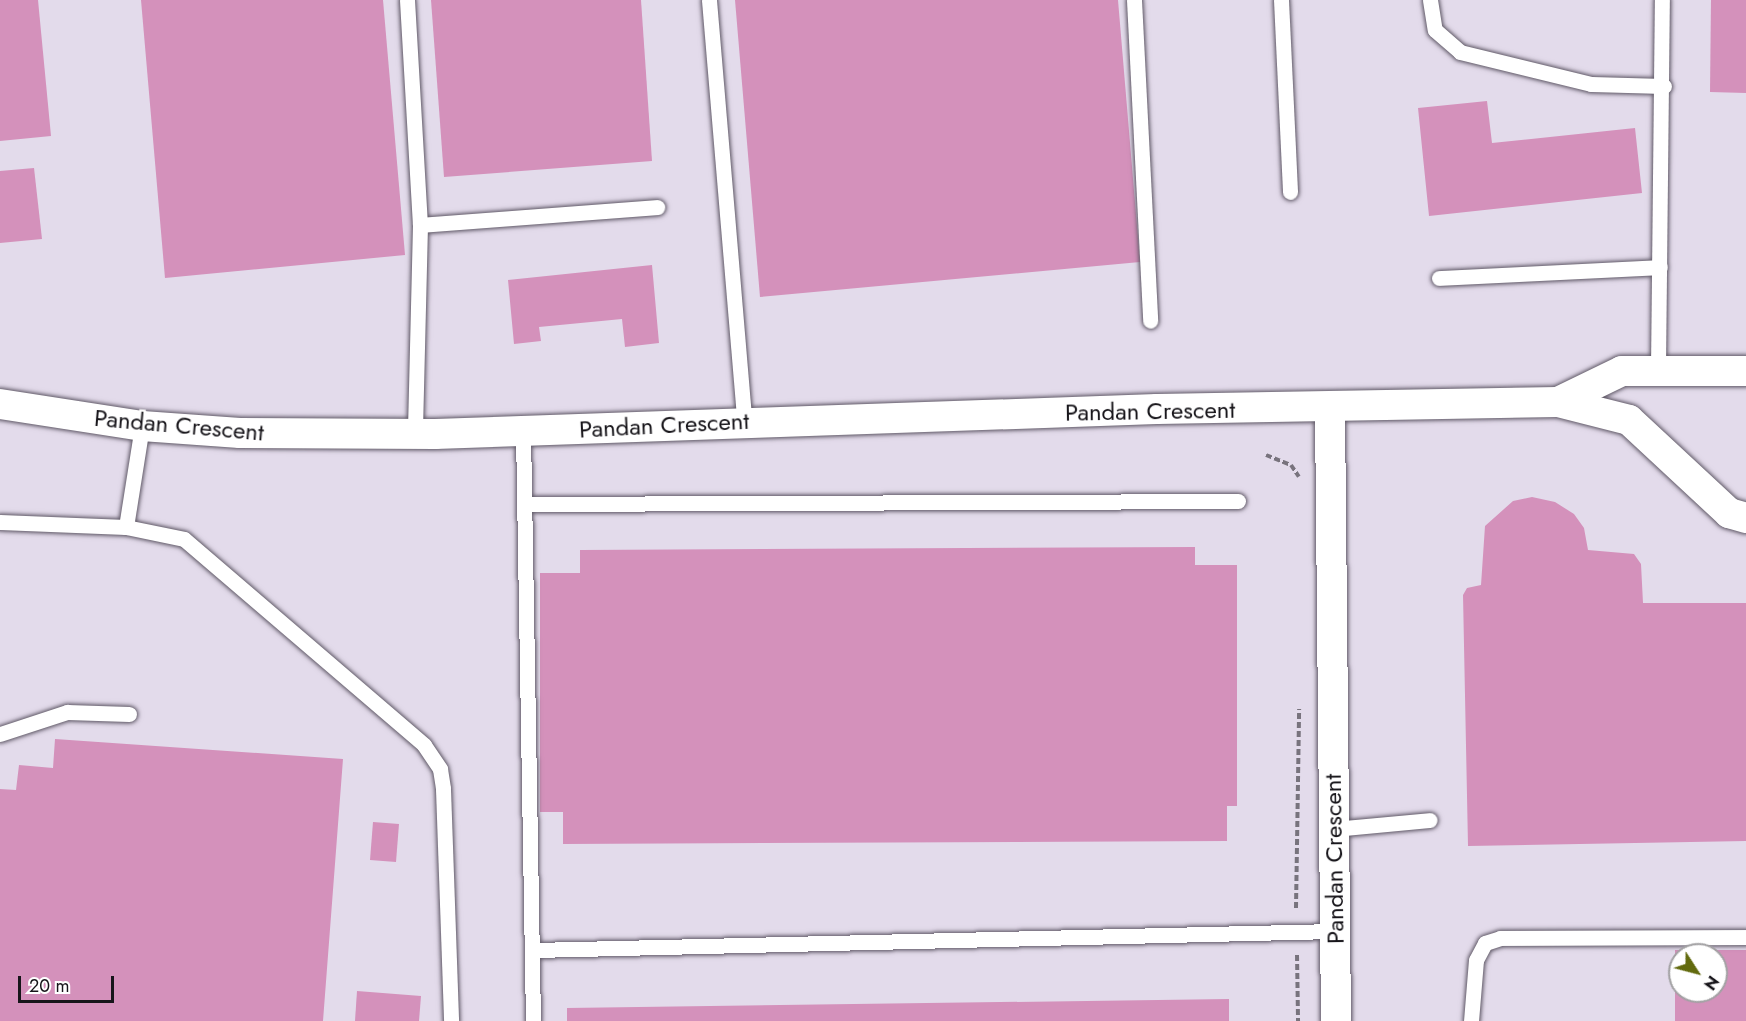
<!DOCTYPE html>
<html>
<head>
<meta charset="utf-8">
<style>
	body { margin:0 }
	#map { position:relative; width:1746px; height:1021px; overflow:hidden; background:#e3dbeb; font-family:Jost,sans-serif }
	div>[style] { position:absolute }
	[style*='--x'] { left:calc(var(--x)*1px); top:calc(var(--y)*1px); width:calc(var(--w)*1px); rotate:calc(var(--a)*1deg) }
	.building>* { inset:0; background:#d491bb }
	.path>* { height:4px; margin-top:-2px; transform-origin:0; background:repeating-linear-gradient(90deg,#78737d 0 6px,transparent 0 9px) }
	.roads { filter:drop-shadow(0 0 2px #605967) drop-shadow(0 0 2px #605967) }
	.service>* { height:15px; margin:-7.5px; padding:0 7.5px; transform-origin:7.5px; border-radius:7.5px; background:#fff }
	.minor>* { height:30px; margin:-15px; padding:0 15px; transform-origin:15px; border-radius:15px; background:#fff }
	span { translate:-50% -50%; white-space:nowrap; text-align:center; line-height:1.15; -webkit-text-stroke:4.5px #fff; paint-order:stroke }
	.street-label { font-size:24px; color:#17151a }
	.north { position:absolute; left:1668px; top:943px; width:60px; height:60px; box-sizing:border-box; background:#fff; border:2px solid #a2a1a3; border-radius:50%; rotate:126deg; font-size:16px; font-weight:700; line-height:24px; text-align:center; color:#17151a }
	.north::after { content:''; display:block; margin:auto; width:21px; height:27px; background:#626a0e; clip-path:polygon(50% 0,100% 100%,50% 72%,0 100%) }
	.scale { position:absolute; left:18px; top:976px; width:96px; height:27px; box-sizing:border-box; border:3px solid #17151a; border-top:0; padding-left:8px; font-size:18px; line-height:21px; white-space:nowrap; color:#17151a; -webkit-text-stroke:4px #fff; paint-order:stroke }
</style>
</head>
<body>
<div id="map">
	<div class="building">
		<i style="clip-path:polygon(0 0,38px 0,51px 136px,0 141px)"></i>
		<i style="clip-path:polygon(141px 0,383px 0,405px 255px,165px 278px)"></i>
		<i style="clip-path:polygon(431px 0,641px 0,652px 161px,444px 177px)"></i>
		<i style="clip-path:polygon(735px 0,1118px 0,1140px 262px,760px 297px)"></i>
		<i style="clip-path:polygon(1711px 0,1746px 0,1746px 93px,1710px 92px)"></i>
		<i style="clip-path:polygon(1487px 101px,1492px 143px,1635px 128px,1642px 193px,1429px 216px,1418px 108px)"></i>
		<i style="clip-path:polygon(34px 168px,42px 239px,0 243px,0 171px)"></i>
		<i style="clip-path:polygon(652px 265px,659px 343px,625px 347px,622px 319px,539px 327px,541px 341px,514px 344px,508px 280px)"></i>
		<i style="clip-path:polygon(1532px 497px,1555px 502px,1574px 514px,1584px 528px,1588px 550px,1634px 554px,1641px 564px,1643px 603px,1746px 603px,1746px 841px,1468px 846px,1463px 595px,1467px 588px,1481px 585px,1485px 526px,1513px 501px)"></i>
		<i style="clip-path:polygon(1195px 547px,1195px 565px,1237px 565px,1237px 806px,1227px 806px,1227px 841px,563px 844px,563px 812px,540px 812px,540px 573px,580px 573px,580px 550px)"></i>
		<i style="clip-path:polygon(55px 739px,343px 759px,323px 1021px,0 1021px,0 789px,16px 790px,19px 765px,53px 768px)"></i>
		<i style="clip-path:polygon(373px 822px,399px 824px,396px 862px,370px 860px)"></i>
		<i style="clip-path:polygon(evenodd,1675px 950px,1746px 950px,1746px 1021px,1675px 1021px,1675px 950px,1680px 955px,1716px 955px,1716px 991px,1680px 991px,1680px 955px)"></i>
		<i style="clip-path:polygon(357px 991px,421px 996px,419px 1021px,355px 1021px)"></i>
		<i style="clip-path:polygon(1229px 999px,1229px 1021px,567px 1021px,567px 1008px)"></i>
	</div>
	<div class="path">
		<i style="--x:1266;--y:455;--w:27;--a:22"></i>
		<i style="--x:1291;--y:465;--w:14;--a:56"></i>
		<i style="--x:1296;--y:908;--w:199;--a:-89.1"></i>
		<i style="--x:1297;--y:955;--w:66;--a:89.1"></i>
	</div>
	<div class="roads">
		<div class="service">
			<i style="--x:407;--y:0;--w:225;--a:86.7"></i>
			<i style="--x:420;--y:225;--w:208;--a:91.4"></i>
			<i style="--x:709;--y:0;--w:422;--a:85.2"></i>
			<i style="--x:1134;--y:0;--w:321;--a:87.1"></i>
			<i style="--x:1281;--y:0;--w:192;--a:87.3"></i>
			<i style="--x:1430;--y:0;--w:30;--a:81"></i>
			<i style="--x:1435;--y:30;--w:33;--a:41"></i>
			<i style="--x:1460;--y:52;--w:135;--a:13.7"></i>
			<i style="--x:1591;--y:84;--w:73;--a:1.6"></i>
			<i style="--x:420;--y:225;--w:238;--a:-4.3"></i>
			<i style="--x:1439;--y:278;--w:221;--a:-2.8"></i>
			<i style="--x:1658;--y:369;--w:369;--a:-89.4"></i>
			<i style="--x:523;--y:431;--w:590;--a:89.03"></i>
			<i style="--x:525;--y:504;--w:713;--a:-0.24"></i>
			<i style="--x:0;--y:522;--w:126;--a:2.3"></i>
			<i style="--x:126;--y:527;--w:59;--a:11.7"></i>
			<i style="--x:184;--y:539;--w:316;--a:40.6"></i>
			<i style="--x:424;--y:745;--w:29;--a:56"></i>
			<i style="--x:440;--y:769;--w:20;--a:81"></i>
			<i style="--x:443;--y:789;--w:232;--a:88"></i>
			<i style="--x:126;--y:527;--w:102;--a:-81"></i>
			<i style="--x:0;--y:734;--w:71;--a:-18.2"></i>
			<i style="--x:67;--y:712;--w:62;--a:1.8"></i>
			<i style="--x:1333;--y:829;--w:97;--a:-5.3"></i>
			<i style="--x:534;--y:950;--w:801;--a:-1.36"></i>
			<i style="--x:1471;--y:1021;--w:61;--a:-85.3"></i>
			<i style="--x:1476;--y:960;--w:19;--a:-62"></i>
			<i style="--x:1485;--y:943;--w:16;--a:-18"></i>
			<i style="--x:1500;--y:938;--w:246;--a:-0.2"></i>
		</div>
		<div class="minor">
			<i style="--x:1558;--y:402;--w:71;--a:-25.8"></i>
			<i style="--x:1622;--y:371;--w:124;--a:0"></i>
			<i style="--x:0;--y:404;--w:144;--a:8.8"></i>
			<i style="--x:142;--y:426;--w:98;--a:4.1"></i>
			<i style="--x:240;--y:433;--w:195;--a:0.3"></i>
			<i style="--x:435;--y:434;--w:722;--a:-1.98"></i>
			<i style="--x:1157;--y:409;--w:401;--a:-1"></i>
			<i style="--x:1558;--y:402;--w:73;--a:14.2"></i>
			<i style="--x:1629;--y:420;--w:137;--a:42.9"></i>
			<i style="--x:1729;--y:513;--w:18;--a:16"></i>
			<i style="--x:1330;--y:410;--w:611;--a:89.44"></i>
		</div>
	</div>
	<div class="street-label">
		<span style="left:1150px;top:411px;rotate:-1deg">Pandan Crescent</span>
		<span style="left:179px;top:425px;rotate:5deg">Pandan Crescent</span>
		<span style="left:664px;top:425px;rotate:-3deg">Pandan Crescent</span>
		<span style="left:1334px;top:859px;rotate:-91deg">Pandan Crescent</span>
	</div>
	<div class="north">N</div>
	<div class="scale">20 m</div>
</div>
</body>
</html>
